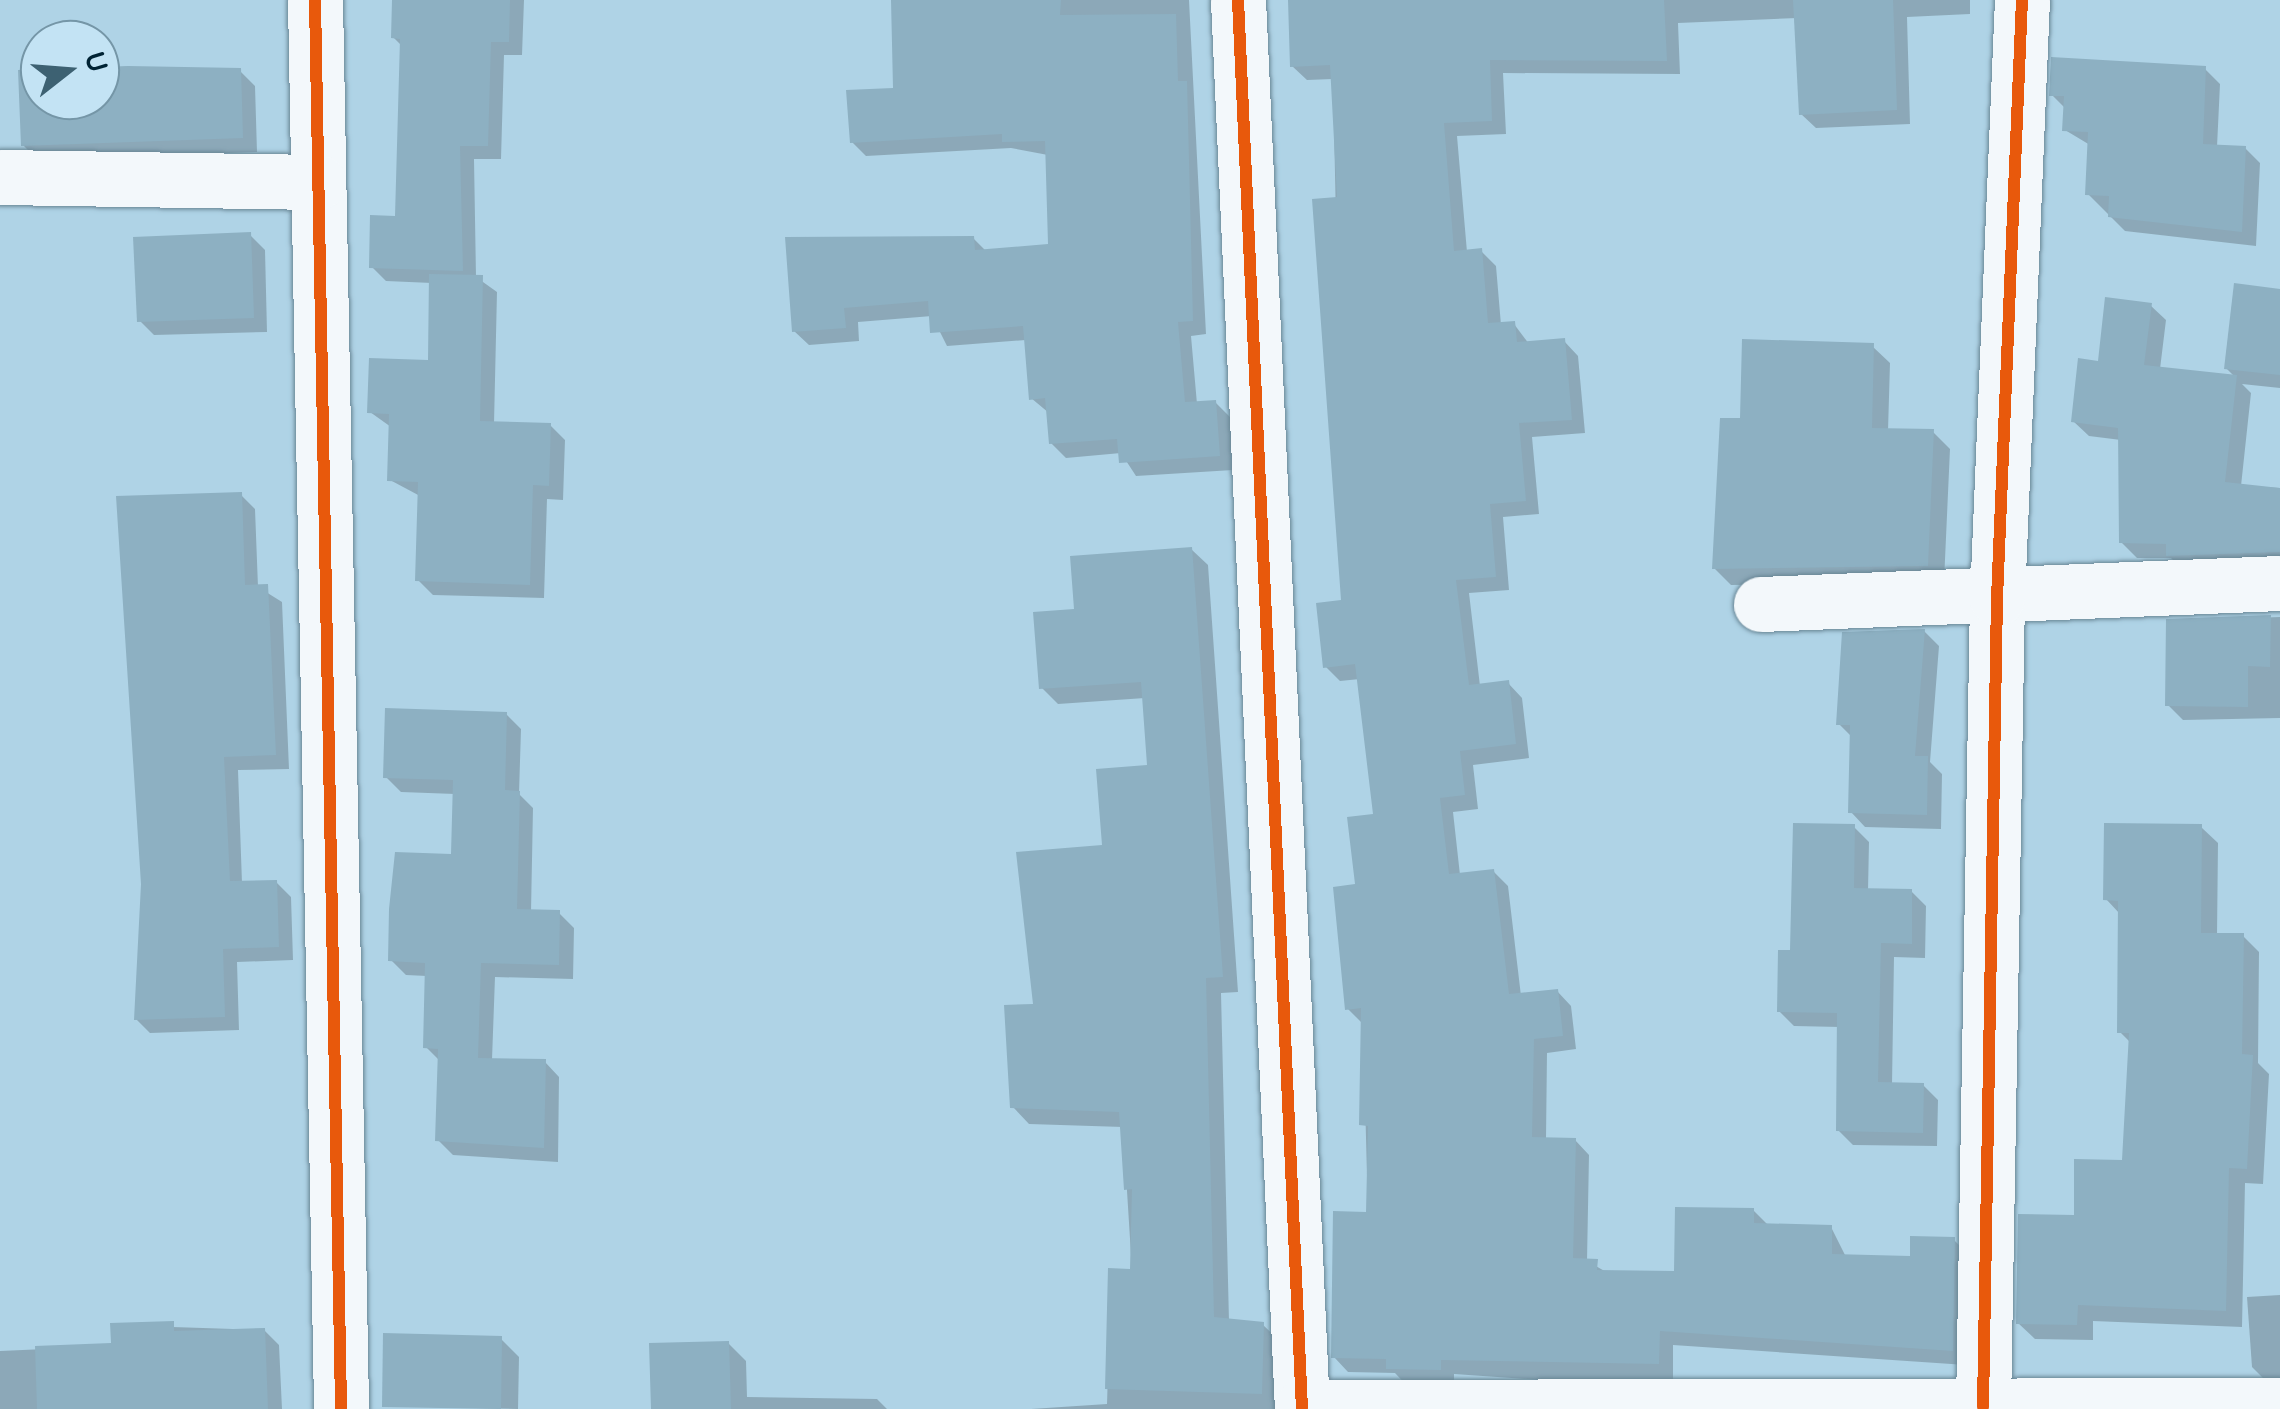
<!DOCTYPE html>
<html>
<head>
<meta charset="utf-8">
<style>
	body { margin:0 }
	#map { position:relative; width:2280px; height:1409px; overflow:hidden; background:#afd3e6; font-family:Quicksand,sans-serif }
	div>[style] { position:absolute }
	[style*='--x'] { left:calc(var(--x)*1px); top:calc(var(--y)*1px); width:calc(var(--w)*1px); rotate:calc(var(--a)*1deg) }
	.shadow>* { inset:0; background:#0003 }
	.building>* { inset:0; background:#8db0c2 }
	.roads { filter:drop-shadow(0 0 2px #688695) drop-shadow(0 0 2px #688695) }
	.minor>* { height:55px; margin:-27.5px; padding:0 27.5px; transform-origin:27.5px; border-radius:27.5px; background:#f3f8fb }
	.cycleway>* { height:12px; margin:-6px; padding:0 6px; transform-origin:6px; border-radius:6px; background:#e8590c }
	span { translate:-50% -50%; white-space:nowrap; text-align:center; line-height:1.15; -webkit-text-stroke:10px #c3e3f4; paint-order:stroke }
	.north { position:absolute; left:20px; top:20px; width:100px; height:100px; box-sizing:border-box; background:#c3e3f4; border:2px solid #7596a7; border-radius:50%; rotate:73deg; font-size:28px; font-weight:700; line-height:40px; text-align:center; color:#002334 }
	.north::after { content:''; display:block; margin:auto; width:35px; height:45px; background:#3d6172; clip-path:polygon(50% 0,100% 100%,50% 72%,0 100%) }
</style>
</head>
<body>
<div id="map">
	<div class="shadow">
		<i style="clip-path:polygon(394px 0,524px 0,522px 55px,504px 55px,501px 159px,474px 159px,476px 277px,497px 292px,494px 424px,550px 425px,565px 440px,563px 500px,547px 499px,544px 598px,433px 595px,418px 580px,420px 496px,390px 480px,391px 427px,370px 412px,430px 362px,432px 283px,386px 281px,372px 267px,398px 218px,403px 47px,393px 37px)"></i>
		<i style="clip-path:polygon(893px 0,1189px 0,1206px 334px,1191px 336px,1197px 404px,1215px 402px,1230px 417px,1233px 470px,1136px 476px,1121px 453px,1066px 458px,1051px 443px,1049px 413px,1031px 398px,1026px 340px,947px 346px,932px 316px,858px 322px,859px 341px,809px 345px,794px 331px,973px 238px,986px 251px,1050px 247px,1048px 155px,1011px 148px,866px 156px,852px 142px,895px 90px)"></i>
		<i style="clip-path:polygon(1290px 0,1970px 0,1970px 14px,1907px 17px,1910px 124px,1816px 128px,1801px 114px,1797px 18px,1678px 23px,1680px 74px,1503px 73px,1506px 134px,1457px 136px,1467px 252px,1481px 251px,1496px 266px,1501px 325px,1514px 324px,1529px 344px,1564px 341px,1578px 356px,1585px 433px,1532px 437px,1539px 514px,1503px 517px,1509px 590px,1469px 593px,1480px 686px,1508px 683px,1522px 698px,1529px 758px,1473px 765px,1478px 809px,1453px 812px,1460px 875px,1493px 871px,1508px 886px,1521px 996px,1557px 991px,1571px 1006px,1576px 1049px,1547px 1053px,1546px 1139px,1575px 1140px,1589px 1155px,1587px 1261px,1608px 1273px,1677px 1274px,1753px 1210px,1769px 1226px,1831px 1227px,1846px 1257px,1912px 1259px,1954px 1240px,1968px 1254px,1966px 1365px,1673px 1345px,1673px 1389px,1454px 1374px,1454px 1389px,1410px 1389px,1395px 1373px,1348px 1372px,1334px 1357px,1368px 1214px,1363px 1024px,1347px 1008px,1358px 887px,1376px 816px,1360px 679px,1340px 681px,1326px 667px,1344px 602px,1333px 79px,1307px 80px,1292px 66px)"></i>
		<i style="clip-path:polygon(2205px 69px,2220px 84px,2217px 147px,2245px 148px,2260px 163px,2256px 246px,2125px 231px,2088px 194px,2090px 145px,2065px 130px,2066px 109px,2052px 95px)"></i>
		<i style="clip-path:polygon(240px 71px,255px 86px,257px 152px,38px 160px,23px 145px,40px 72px,40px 100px,100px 100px,100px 72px)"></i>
		<i style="clip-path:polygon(250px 235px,265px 250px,267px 332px,154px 335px,139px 320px)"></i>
		<i style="clip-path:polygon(2280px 291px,2280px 388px,2242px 384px,2251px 393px,2241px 486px,2280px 488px,2280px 567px,2184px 571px,2171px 558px,2137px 558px,2121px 542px,2121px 440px,2089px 436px,2073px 421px,2101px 363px,2150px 305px,2166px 320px,2160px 369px,2235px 377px,2226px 368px)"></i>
		<i style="clip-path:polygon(1872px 346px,1890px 363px,1888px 431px,1933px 432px,1950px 449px,1944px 582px,1731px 585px,1714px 568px,1743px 421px)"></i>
		<i style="clip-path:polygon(241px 495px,255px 509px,258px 587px,282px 602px,289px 769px,238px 770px,242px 883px,276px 882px,291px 897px,293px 960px,237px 962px,239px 1030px,150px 1033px,136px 1019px)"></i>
		<i style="clip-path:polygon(1191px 549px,1208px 565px,1238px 992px,1221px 993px,1229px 1321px,1262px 1324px,1279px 1340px,1277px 1409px,1031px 1409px,1107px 1404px,1111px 1271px,1132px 1271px,1123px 1127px,1029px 1124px,1013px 1107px,1105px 847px,1150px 767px,1145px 698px,1058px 704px,1042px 688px,1077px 612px)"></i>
		<i style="clip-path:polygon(2280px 617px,2280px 718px,2183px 720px,2168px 705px,2168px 621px)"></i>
		<i style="clip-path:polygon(1924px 631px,1939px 646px,1930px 762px,1942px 774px,1941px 829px,1865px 827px,1851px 812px,1852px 737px,1839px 724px)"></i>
		<i style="clip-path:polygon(506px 714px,521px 729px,519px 794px,533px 808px,531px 912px,559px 913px,574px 928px,573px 979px,495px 977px,492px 1060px,545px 1062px,559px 1077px,558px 1162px,453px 1155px,438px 1140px,440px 1061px,426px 1047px,427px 976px,406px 975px,391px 960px,454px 856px,455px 794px,401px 792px,386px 777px)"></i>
		<i style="clip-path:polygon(1854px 827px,1869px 842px,1868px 891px,1911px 891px,1926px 906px,1925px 958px,1894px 957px,1892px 1085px,1923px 1085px,1938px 1100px,1937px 1146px,1853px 1145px,1838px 1130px,1840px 1027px,1794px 1026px,1779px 1011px,1793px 953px)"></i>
		<i style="clip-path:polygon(2201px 827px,2218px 843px,2217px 936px,2243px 936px,2259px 952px,2258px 1063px,2269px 1074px,2263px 1184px,2245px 1183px,2242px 1327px,2093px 1321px,2093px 1340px,2035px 1339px,2018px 1323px,2076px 1218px,2124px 1163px,2131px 1043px,2120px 1032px,2120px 914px,2106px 899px)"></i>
		<i style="clip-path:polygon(2280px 1295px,2280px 1381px,2267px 1382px,2252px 1367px,2247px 1297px)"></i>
		<i style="clip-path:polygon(112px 1325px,264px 1330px,279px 1345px,282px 1409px,0 1409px,0 1351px,113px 1346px)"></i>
		<i style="clip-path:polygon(501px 1339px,519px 1357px,518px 1409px,384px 1406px)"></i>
		<i style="clip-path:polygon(728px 1343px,746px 1361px,747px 1397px,877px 1399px,887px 1409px,654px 1409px)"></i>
	</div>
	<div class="building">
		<i style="clip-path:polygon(392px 0,510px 0,509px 42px,491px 42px,488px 146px,460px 146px,463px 271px,369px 268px,370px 215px,395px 216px,400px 39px,391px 38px)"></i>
		<i style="clip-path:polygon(891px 0,1061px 0,1060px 15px,1176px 14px,1178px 81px,1187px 81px,1193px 321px,1178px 322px,1185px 402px,1216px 400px,1220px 456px,1119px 463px,1117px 439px,1049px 444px,1045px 398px,1029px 400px,1023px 326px,930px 333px,928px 301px,844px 308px,846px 328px,792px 332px,785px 237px,974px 236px,975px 250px,1048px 244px,1045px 141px,1002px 142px,1002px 134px,850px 143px,846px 90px,893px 88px)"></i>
		<i style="clip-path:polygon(1288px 0,1664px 0,1667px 61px,1490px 60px,1492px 121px,1444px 123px,1454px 251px,1482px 248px,1488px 323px,1515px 321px,1517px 342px,1565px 338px,1572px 420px,1519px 423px,1526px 501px,1490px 504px,1496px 577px,1456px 580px,1469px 685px,1509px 680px,1516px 744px,1460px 751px,1465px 795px,1440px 798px,1449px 874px,1494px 869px,1509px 994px,1558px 989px,1563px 1036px,1534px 1039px,1532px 1137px,1576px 1138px,1573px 1258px,1598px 1259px,1597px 1270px,1674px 1271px,1675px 1207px,1754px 1208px,1754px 1223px,1832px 1225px,1832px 1254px,1910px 1256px,1910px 1236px,1955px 1237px,1953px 1351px,1660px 1331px,1659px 1364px,1441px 1360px,1441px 1370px,1386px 1369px,1386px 1359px,1331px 1358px,1333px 1211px,1366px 1212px,1368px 1126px,1359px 1125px,1361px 1008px,1345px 1010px,1333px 887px,1355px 884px,1347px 817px,1373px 814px,1355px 664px,1323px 668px,1316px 603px,1341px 600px,1312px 199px,1337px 197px,1330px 65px,1290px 67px)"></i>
		<i style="clip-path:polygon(1793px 0,1893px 0,1897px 110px,1799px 115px)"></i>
		<i style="clip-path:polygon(2051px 57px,2206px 66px,2203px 144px,2246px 146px,2242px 232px,2108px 217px,2109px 196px,2085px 195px,2088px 132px,2062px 131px,2064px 96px,2049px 96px)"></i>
		<i style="clip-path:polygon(128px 66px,241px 68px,243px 138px,21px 146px,18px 70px,40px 69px,40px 100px,100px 100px,100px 67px)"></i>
		<i style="clip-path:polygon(251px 232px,254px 318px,137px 322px,133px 237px)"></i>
		<i style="clip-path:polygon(429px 274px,483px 275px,480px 421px,551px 423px,549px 486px,533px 485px,530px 585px,415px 581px,418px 482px,387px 481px,389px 414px,367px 413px,369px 358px,428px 360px)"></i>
		<i style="clip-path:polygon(2234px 283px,2280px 289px,2280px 375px,2224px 369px)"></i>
		<i style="clip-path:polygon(2105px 297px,2152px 303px,2144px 365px,2237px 375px,2225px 482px,2280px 488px,2280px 552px,2166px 556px,2166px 544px,2119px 543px,2118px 428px,2071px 422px,2078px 358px,2098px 361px)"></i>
		<i style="clip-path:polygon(1742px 339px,1874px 343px,1872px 428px,1934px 429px,1928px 566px,1712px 569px,1720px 418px,1740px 418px)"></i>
		<i style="clip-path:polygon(242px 492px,245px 585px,268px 584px,276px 755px,224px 757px,230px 881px,277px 880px,279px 947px,223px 949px,225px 1017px,134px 1020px,141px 884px,116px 496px)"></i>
		<i style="clip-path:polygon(1192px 547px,1223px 977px,1206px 978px,1214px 1317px,1264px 1322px,1262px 1394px,1105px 1389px,1108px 1268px,1130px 1269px,1132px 1189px,1124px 1190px,1119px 1112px,1010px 1108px,1004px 1005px,1033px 1004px,1016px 852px,1102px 845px,1096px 769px,1147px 765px,1141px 682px,1039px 689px,1033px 612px,1074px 609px,1070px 556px)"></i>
		<i style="clip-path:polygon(2271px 615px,2270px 667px,2248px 666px,2248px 707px,2165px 706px,2166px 619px)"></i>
		<i style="clip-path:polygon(1925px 629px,1915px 756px,1928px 756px,1927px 815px,1848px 813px,1850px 725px,1836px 725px,1842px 632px)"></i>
		<i style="clip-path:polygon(385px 708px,507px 712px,505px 790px,520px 791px,517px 909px,560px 910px,559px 965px,481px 963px,478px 1058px,546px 1059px,544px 1148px,435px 1141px,438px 1049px,423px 1048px,425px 963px,388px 961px,389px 909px,395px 852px,451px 854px,453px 780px,383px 778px)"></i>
		<i style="clip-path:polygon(1793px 823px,1855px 824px,1854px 888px,1912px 889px,1912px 944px,1881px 943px,1878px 1082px,1924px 1083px,1923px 1133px,1836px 1131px,1837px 1013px,1777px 1012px,1778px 950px,1790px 950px)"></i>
		<i style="clip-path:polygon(2104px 823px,2202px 824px,2201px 933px,2244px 933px,2242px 1054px,2253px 1055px,2247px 1169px,2229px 1168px,2226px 1311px,2078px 1305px,2077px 1325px,2016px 1324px,2018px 1214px,2074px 1215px,2074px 1159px,2122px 1160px,2129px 1033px,2117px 1033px,2118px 901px,2103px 900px)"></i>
		<i style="clip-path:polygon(174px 1321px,174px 1331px,265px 1328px,268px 1409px,37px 1409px,35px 1346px,111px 1343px,110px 1323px)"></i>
		<i style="clip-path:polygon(383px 1333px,502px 1336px,501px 1409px,382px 1407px)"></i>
		<i style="clip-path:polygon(729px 1341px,731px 1409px,651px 1409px,649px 1343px)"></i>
	</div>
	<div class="roads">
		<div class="minor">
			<i style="--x:315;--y:0;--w:1409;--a:88.94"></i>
			<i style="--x:1238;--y:0;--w:1410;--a:87.4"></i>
			<i style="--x:0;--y:177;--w:318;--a:0.9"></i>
			<i style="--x:1761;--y:604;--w:519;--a:-2.32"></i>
			<i style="--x:1302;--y:1407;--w:978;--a:-0.12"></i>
			<i style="--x:1983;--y:1407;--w:809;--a:-89.01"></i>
			<i style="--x:1997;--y:598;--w:599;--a:-87.61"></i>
		</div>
	</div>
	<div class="cycleway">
		<i style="--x:315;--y:0;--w:1409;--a:88.94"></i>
		<i style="--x:1238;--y:0;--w:1410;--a:87.4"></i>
		<i style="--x:1983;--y:1407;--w:809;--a:-89.01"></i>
		<i style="--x:1997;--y:598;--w:599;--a:-87.61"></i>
	</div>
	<div class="north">U</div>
</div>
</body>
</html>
